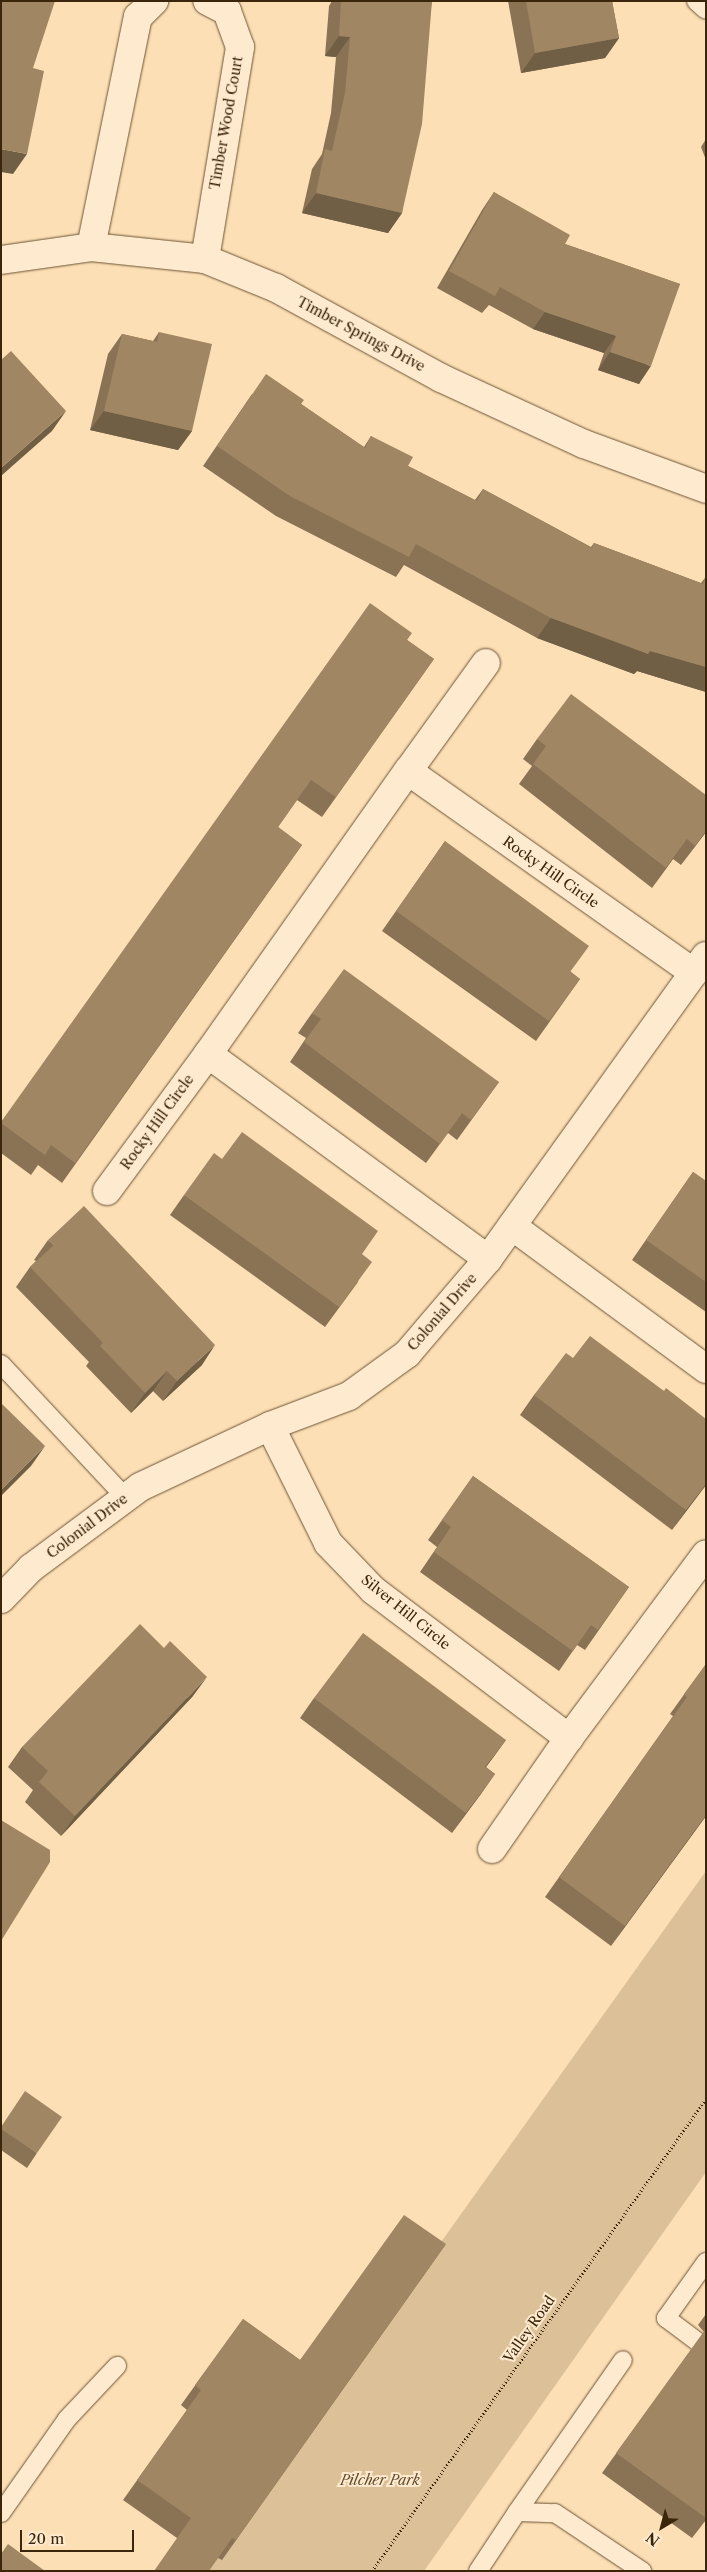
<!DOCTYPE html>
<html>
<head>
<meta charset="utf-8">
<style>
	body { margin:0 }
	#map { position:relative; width:707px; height:2572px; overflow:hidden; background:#fddfb5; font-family:"Libre Caslon Text",serif }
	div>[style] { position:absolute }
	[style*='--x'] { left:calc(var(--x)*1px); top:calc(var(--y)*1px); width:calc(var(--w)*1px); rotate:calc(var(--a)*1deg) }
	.green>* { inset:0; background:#dcc098 }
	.path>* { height:3px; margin-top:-1.5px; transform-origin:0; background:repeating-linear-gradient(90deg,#3c260b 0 1px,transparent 0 3.5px) }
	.roads { filter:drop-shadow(0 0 1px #6c5436) drop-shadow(0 0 1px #6c5436) }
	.lane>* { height:18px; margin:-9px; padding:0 9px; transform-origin:9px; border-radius:9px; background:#feeacf }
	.street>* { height:28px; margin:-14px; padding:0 14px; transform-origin:14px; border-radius:14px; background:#feeacf }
	.wall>* { inset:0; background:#8a7355 }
	.shaded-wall>* { inset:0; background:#705e45 }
	.building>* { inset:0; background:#a08663 }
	span { translate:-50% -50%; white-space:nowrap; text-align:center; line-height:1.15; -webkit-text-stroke:4px #feeacf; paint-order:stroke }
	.street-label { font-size:14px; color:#3c260b }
	.park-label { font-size:14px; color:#644c2e; font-style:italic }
	.frame { position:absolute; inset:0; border:2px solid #3c260b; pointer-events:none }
	.north { position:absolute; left:637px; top:2502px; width:50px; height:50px; -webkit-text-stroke:4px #feeacf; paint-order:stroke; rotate:217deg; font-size:14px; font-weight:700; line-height:20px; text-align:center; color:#3c260b }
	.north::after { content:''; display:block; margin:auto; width:18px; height:22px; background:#3c260b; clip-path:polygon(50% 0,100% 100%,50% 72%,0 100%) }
	.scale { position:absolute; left:20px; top:2530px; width:114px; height:22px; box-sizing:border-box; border:2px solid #3c260b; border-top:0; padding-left:6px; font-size:15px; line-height:18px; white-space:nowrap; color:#3c260b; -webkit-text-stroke:4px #feeacf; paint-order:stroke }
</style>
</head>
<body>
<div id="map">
	<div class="green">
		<i style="clip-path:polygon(706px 1871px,706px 2172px,424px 2571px,206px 2571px)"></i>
	</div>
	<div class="path">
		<i style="--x:372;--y:2571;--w:578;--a:-54.72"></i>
	</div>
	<div class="roads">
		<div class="lane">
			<i style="--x:696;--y:1;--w:13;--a:42"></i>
			<i style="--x:1;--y:1364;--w:183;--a:47"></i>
			<i style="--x:706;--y:2262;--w:69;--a:125.5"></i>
			<i style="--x:666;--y:2318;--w:50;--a:36.9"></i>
			<i style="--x:517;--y:2512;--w:185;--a:-55.1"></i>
			<i style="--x:1;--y:2513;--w:115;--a:-54.9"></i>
			<i style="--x:67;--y:2419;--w:73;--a:-46.7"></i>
			<i style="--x:478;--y:2571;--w:71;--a:-56.5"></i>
			<i style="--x:517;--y:2512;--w:38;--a:2"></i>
			<i style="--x:555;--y:2513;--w:105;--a:33.7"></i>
		</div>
		<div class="street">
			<i style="--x:91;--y:247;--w:235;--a:-78.5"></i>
			<i style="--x:138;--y:17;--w:23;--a:-45"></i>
			<i style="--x:205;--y:259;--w:215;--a:-80.6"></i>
			<i style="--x:240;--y:47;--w:38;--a:-110"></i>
			<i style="--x:227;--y:11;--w:22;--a:-153"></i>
			<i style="--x:1;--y:260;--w:91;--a:-8.2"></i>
			<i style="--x:91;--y:247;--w:115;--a:6"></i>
			<i style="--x:205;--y:259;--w:77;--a:22.2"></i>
			<i style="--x:276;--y:288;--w:188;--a:28.6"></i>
			<i style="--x:441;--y:378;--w:157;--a:24.8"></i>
			<i style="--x:584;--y:444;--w:130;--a:20.2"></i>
			<i style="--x:408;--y:771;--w:133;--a:-54.2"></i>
			<i style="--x:107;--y:1191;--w:170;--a:-53.6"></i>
			<i style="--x:512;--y:1226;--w:241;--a:36.4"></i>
			<i style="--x:488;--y:1259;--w:347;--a:-143.8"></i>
			<i style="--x:208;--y:1054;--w:347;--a:-54.8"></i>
			<i style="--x:408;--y:771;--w:350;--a:35.2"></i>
			<i style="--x:270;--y:1426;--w:131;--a:63.6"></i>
			<i style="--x:328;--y:1543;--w:65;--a:46.2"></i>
			<i style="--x:373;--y:1590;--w:246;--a:37.1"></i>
			<i style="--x:569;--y:1738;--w:229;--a:-53.3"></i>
			<i style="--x:1;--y:1599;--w:43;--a:-45.9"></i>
			<i style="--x:31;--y:1568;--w:136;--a:-36.6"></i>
			<i style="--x:140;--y:1487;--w:144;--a:-25.1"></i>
			<i style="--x:270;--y:1426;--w:85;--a:-20.8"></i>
			<i style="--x:349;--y:1396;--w:72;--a:-35.9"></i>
			<i style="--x:407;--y:1354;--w:125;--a:-49.5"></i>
			<i style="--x:488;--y:1259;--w:373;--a:-54.3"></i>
			<i style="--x:492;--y:1849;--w:135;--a:-55.3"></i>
		</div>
	</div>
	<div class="wall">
		<i style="clip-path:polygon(332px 1px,432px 1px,402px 213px,388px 233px,302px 213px,312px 169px,322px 154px,331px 113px,336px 57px,325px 56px,329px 6px)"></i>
		<i style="clip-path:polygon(508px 1px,612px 1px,619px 38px,605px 58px,521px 73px)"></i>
		<i style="clip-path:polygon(706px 139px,706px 160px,701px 147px)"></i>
		<i style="clip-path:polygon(494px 192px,565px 244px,680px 284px,639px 384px,598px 370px,604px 353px,533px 329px,489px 305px,482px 313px,437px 288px,482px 210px)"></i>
		<i style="clip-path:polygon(159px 332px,192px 431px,178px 450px,90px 430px,108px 354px,122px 334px,153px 341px)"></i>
		<i style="clip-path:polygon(252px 394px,301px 404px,364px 447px,371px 436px,408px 466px,475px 500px,483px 489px,591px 547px,594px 543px,701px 583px,705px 578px,706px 578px,706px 692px,637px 671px,634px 674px,537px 638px,404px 565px,396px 577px,276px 516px,203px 466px)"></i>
		<i style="clip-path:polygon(407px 640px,434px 659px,322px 817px,297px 800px,278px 827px,302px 845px,62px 1183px,38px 1165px,31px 1175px,1px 1153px,1px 1122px)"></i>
		<i style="clip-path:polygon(537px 739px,706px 795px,706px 832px,681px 865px,673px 859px,652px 888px,519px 784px,532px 766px,523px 759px)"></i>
		<i style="clip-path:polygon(445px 841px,571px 972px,580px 979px,536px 1041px,382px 931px)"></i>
		<i style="clip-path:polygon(312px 1013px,499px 1082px,457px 1140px,448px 1133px,426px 1163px,290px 1062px,306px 1038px,298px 1033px)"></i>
		<i style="clip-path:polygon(693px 1172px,706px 1181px,706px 1312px,632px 1260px)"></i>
		<i style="clip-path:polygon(184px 1195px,362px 1255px,358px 1282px,325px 1327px,170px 1215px)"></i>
		<i style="clip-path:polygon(48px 1240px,202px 1365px,163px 1401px,153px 1391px,131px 1413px,86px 1366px,89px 1362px,16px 1287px,30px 1267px,36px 1261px,34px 1260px)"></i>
		<i style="clip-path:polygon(573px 1358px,664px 1391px,706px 1485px,672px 1530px,520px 1415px,534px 1395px)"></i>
		<i style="clip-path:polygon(473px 1476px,629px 1587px,585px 1650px,577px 1645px,559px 1671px,420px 1572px,437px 1547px,428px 1540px)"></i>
		<i style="clip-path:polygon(706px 1664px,706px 1816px,611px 1946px,545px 1897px,673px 1716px,670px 1714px)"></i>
		<i style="clip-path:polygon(193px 1696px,61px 1836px,25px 1802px,33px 1790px,8px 1767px,22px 1747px)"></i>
		<i style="clip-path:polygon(314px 1698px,506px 1740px,486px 1767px,495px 1774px,452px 1833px,300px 1718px)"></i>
		<i style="clip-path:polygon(1px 2127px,37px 2153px,27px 2168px,1px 2150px)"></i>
		<i style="clip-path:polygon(446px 2244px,222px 2560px,177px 2538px,123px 2500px,187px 2410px,181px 2405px,243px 2319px,300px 2360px)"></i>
		<i style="clip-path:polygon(706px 2314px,706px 2520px,692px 2538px,602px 2473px,704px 2332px,698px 2325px)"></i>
	</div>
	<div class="shaded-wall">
		<i style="clip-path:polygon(339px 36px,350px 37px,336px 57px,325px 56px)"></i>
		<i style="clip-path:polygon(619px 38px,605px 58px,521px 73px,535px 53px)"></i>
		<i style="clip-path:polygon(1px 149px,27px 154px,13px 174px,1px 172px)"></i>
		<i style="clip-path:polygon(316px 193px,402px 213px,388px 233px,302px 213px)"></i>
		<i style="clip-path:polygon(545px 312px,616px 336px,604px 353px,533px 329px)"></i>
		<i style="clip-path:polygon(610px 352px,651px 366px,639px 384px,598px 370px)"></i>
		<i style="clip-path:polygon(66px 411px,52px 431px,1px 476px,1px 468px)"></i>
		<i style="clip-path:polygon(104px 411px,192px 431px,178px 450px,90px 430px)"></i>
		<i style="clip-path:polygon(551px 618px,650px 651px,706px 667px,706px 692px,637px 671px,634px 674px,537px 638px)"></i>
		<i style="clip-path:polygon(706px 831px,706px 832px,681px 865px,695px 846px)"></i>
		<i style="clip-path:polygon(687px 839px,673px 859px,652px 888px,666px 868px)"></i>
		<i style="clip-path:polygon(215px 1345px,202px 1365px,163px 1401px,177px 1381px)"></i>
		<i style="clip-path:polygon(167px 1371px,153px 1391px,131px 1413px,145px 1393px)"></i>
		<i style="clip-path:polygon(45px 1446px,31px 1466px,1px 1496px,1px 1490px)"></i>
		<i style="clip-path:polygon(706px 1484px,706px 1485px,672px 1530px,686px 1510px)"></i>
		<i style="clip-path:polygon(207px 1677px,193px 1696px,61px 1836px,75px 1816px)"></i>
		<i style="clip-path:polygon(506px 1740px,492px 1759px,471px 1787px,485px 1767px)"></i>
		<i style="clip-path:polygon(495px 1774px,481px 1794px,452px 1833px,466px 1813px)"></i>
		<i style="clip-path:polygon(706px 1815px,706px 1816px,611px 1946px,625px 1926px)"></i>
	</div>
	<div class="building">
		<i style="clip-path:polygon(1px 1px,55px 1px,33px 68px,44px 71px,27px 154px,1px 149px)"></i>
		<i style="clip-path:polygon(341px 1px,432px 1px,422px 124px,402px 213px,316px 193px,325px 149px,332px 151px,345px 93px,350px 37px,339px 36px)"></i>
		<i style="clip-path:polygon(526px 1px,612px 1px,619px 38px,535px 53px)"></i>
		<i style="clip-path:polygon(494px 192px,570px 235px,565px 244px,680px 284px,651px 366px,610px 352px,616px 336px,545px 312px,500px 287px,495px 296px,449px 271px)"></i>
		<i style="clip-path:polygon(159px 332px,212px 344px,192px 431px,104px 411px,122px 334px,157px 342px)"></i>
		<i style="clip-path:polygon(11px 351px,66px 411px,1px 468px,1px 360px)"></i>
		<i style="clip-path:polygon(266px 374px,304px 400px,301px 404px,365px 448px,371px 436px,413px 457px,408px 466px,477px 501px,483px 489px,592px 548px,594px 543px,703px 584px,705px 578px,706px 578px,706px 667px,650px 651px,648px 654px,551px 618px,416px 544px,409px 557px,290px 496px,217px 446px)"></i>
		<i style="clip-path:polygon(370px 603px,412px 633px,407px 640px,434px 659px,336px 797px,311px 780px,278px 827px,302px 845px,75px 1163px,51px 1145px,45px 1155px,1px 1123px,1px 1122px)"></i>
		<i style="clip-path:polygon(571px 694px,706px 795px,706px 831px,695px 846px,687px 839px,666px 868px,533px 764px,546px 746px,537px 739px)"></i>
		<i style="clip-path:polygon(445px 841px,589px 946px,570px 972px,580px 979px,549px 1021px,396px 911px)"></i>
		<i style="clip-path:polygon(344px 969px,499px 1082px,471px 1120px,462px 1113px,440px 1144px,304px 1042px,321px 1019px,312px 1013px)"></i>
		<i style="clip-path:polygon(242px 1132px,378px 1231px,362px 1254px,372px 1262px,339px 1307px,184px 1195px,214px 1153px,222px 1159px)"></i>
		<i style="clip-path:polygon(693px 1172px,706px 1181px,706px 1282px,646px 1240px)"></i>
		<i style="clip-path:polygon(84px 1206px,215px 1345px,177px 1381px,167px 1371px,145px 1393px,100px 1346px,103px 1343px,30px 1267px,54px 1245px,48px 1240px)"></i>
		<i style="clip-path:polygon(590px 1336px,664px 1391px,666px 1388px,706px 1419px,706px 1484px,686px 1510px,534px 1395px,566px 1353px,573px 1358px)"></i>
		<i style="clip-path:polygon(1px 1403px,45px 1446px,1px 1490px)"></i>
		<i style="clip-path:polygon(473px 1476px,629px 1587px,598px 1630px,591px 1625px,573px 1651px,434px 1552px,451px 1527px,442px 1520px)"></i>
		<i style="clip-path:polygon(140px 1624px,164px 1648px,170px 1641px,207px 1677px,75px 1816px,39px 1782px,48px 1771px,22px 1747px)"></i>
		<i style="clip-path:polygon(363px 1633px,506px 1740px,485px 1767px,495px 1774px,466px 1813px,314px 1698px)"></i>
		<i style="clip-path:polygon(706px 1664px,706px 1815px,625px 1926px,559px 1877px,687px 1697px,684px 1694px)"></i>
		<i style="clip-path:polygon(1px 1820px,50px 1850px,50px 1862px,1px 1941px)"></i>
		<i style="clip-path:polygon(25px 2091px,62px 2117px,37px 2153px,1px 2129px,1px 2127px)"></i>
		<i style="clip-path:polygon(404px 2215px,446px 2244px,236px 2540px,232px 2538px,209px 2571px,154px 2571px,191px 2518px,137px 2480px,201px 2390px,195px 2385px,243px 2319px,300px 2360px)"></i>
		<i style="clip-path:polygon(705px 2330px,706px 2331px,706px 2518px,616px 2453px)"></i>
		<i style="clip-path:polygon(8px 2544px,45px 2571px,1px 2571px,1px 2554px)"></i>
	</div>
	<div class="street-label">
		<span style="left:226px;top:123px;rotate:-80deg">Timber Wood Court</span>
		<span style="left:361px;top:334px;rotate:28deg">Timber Springs Drive</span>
		<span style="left:551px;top:872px;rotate:35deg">Rocky Hill Circle</span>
		<span style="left:157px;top:1122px;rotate:-54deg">Rocky Hill Circle</span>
		<span style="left:442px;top:1312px;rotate:-49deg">Colonial Drive</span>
		<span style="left:87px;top:1526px;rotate:-37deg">Colonial Drive</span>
		<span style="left:406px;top:1612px;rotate:39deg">Silver Hill Circle</span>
		<span style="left:529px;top:2329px;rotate:-55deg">Valley Road</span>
	</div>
	<div class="park-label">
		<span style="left:380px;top:2480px">Pilcher Park</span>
	</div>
	<div class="frame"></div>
	<div class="north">N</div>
	<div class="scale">20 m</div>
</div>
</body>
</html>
